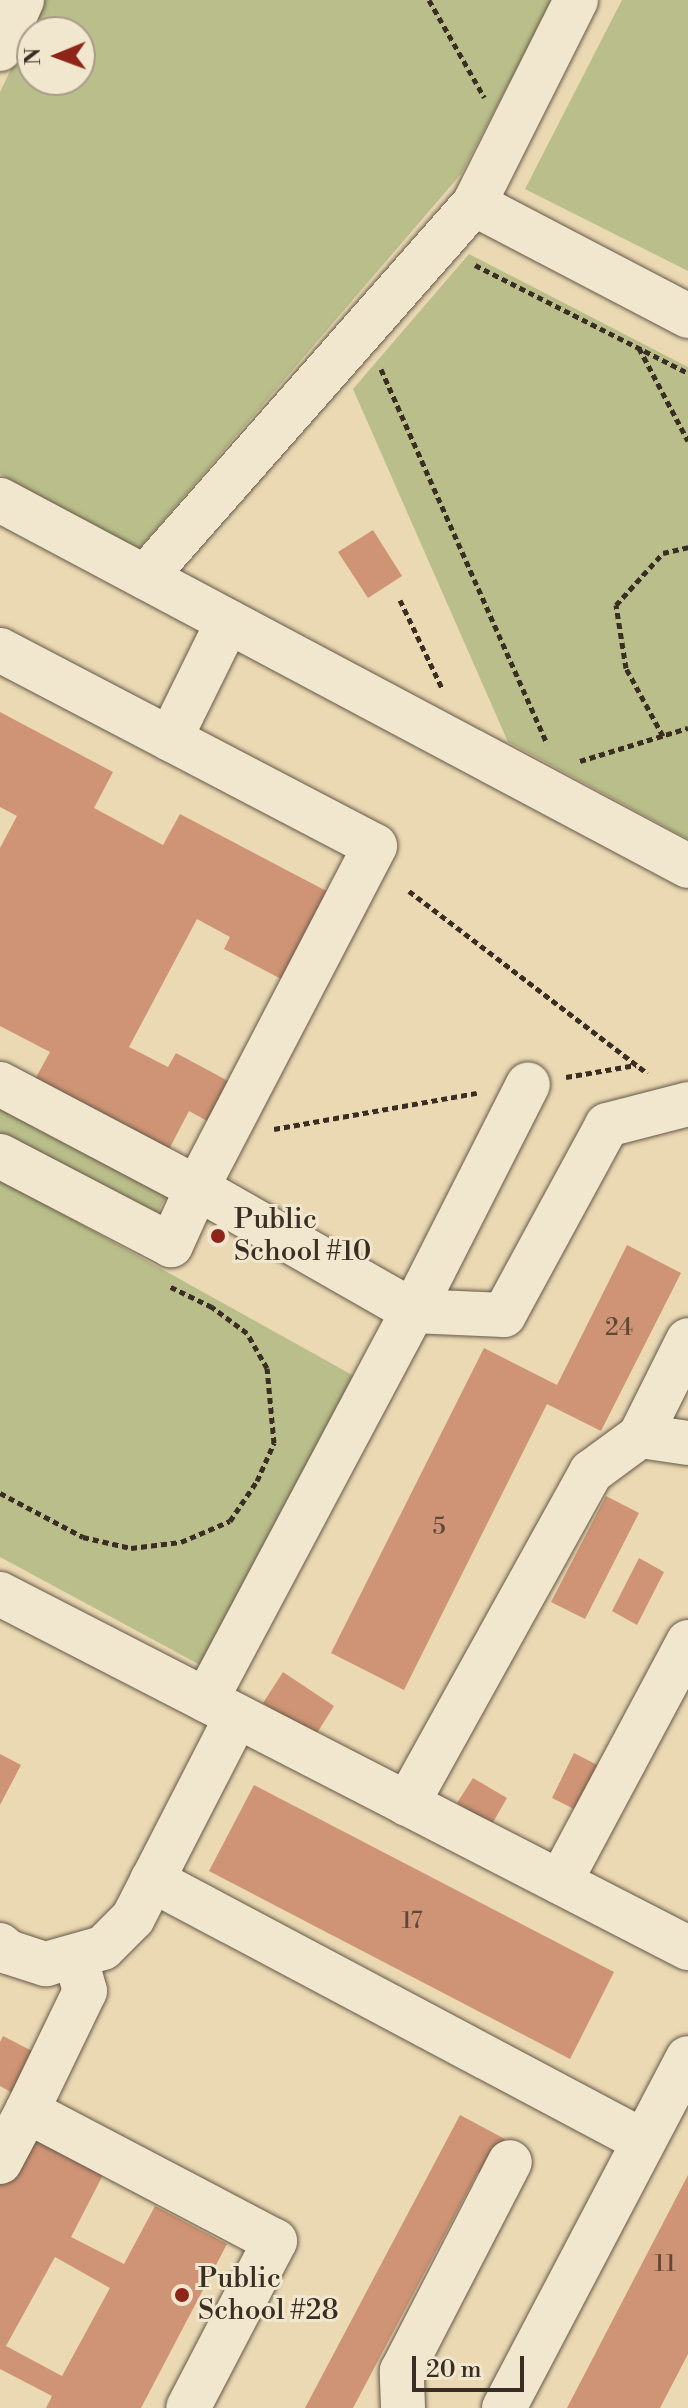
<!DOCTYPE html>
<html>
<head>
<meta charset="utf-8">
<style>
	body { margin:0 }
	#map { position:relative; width:688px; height:2408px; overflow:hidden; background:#ead9b3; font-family:"Libre Bodoni",serif }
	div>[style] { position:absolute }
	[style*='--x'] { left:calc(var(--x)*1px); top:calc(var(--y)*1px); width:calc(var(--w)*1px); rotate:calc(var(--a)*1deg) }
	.green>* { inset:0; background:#babe8a }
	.building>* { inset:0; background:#cf9475 }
	.path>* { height:5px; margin-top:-2.5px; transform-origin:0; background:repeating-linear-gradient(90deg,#3a2e24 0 6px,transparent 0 10px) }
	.roads { filter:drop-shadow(0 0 2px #665948) drop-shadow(0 0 2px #665948) }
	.minor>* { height:44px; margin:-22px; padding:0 22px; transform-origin:22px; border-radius:22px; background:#f1e6ce }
	.dots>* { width:22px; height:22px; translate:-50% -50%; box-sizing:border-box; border:4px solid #f1e6ce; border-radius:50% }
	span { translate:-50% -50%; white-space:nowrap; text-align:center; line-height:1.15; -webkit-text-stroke:6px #f1e6ce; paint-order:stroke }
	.number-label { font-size:24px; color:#5f4838 }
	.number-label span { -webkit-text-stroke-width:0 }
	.poi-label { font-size:28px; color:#3a2e24 }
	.left { translate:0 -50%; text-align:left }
	.north { position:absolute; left:16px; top:16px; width:80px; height:80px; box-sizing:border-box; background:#f1e6ce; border:2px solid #a89c8a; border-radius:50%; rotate:269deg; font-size:22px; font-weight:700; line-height:32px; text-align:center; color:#3a2e24 }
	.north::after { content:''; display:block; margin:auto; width:28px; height:36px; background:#8f2418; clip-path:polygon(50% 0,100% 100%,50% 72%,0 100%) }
	.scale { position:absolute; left:412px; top:2356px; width:112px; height:36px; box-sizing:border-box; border:4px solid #3a2e24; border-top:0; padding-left:10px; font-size:24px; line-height:28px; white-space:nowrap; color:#3a2e24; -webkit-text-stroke:6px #f1e6ce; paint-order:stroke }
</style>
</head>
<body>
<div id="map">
	<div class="green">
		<i style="clip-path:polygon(evenodd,44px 0,553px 0,461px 174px,138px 550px,0 474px,0 92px,44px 0,32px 32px,80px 32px,80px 80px,32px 80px,32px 32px)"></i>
		<i style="clip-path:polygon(622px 0,688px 0,688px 271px,525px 189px)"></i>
		<i style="clip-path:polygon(469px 254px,688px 367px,688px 839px,508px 742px,353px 389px)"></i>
		<i style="clip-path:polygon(0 1091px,174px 1181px,149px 1229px,0 1152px)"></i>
		<i style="clip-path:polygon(0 1179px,354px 1376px,202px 1666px,0 1557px)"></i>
	</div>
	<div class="building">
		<i style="clip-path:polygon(373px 530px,402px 576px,368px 598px,338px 552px)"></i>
		<i style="clip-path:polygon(0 712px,113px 772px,94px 808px,163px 845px,180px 814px,334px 895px,287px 982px,224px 949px,230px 937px,197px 919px,129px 1047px,168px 1067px,176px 1053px,230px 1082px,209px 1122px,189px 1111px,167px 1153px,34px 1081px,50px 1052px,0 1026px,0 848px,17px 816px,0 807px)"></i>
		<i style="clip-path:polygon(627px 1245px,681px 1273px,601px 1431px,547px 1404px,404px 1690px,331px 1653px,484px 1348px,557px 1385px)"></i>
		<i style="clip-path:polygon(606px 1496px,639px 1513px,585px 1619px,551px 1602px)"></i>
		<i style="clip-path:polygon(639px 1558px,664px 1572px,637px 1625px,612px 1611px)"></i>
		<i style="clip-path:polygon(283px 1672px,334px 1706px,315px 1736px,263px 1703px)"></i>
		<i style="clip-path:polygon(574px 1753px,605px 1769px,582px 1813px,552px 1798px)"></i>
		<i style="clip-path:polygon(0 1754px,21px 1765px,0 1805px)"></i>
		<i style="clip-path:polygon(473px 1778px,507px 1798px,492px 1824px,457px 1803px)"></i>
		<i style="clip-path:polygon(254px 1785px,614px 1972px,570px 2059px,209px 1871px)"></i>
		<i style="clip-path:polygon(3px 2036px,36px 2053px,14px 2094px,0 2086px,0 2042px)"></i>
		<i style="clip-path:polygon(460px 2115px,505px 2139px,485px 2176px,478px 2172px,353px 2408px,305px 2408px)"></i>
		<i style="clip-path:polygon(evenodd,27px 2132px,104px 2173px,71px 2237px,124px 2264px,155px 2206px,227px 2244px,141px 2408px,46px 2408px,52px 2396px,0 2369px,0 2184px,27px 2132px,55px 2257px,110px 2288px,62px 2376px,6px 2346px,55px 2257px)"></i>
		<i style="clip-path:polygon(688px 2175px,688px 2354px,660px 2408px,567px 2408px)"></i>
	</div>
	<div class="path">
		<i style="--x:429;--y:0;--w:112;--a:60.4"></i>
		<i style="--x:475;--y:265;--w:239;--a:26.9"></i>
		<i style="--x:639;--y:348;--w:105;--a:62.2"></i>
		<i style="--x:381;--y:369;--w:410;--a:66.1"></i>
		<i style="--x:400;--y:600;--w:98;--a:64.5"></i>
		<i style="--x:663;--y:736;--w:77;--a:-118.6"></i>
		<i style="--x:626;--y:668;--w:64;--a:-99"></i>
		<i style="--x:616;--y:605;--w:70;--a:-47.9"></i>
		<i style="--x:663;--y:553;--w:26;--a:-13"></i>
		<i style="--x:580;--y:761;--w:113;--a:-17"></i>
		<i style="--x:409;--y:891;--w:300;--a:37.4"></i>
		<i style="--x:566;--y:1077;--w:71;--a:-9.7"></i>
		<i style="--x:274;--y:1129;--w:206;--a:-10.1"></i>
		<i style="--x:0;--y:1493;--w:94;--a:27.9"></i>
		<i style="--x:83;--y:1537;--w:49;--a:12.9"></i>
		<i style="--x:131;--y:1548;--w:50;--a:-6.8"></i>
		<i style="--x:181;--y:1542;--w:53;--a:-23.2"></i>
		<i style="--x:230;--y:1521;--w:48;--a:-56"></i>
		<i style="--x:257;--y:1481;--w:42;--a:-65.9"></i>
		<i style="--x:274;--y:1443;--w:75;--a:-95.3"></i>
		<i style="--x:267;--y:1368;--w:40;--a:-119.7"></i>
		<i style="--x:247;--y:1333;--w:44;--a:-143.4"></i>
		<i style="--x:212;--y:1307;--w:48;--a:-154"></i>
	</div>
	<div class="roads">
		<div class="minor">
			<i style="--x:0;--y:49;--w:54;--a:-65.8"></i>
			<i style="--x:474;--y:204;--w:242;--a:27.6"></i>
			<i style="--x:0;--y:500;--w:779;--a:28.01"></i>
			<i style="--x:145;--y:577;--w:497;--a:-48.6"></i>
			<i style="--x:474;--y:204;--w:228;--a:-63.4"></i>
			<i style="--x:0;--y:650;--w:423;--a:27.6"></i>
			<i style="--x:375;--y:846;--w:386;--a:117.5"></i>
			<i style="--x:197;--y:1188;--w:63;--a:114.5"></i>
			<i style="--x:171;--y:1245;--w:193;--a:-152.5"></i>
			<i style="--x:170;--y:739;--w:131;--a:-63.8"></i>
			<i style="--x:0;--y:1084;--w:223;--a:27.8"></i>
			<i style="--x:197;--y:1188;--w:249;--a:29.7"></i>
			<i style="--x:413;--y:1311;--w:91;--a:2.5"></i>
			<i style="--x:504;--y:1315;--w:216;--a:-61.5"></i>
			<i style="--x:607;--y:1125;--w:84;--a:-14.5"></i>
			<i style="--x:640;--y:1436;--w:49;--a:8.3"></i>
			<i style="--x:0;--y:1594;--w:774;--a:27.23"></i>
			<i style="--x:206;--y:1700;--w:441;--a:-62"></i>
			<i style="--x:413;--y:1311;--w:254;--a:-63.1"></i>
			<i style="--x:407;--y:1804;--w:380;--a:-61"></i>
			<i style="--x:591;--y:1472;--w:61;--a:-36.3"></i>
			<i style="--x:640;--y:1436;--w:107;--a:-63.4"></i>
			<i style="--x:152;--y:1880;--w:556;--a:27.99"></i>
			<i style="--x:560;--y:1882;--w:272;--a:-61.9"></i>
			<i style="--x:0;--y:1945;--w:11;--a:41"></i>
			<i style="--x:8;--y:1952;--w:40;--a:18"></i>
			<i style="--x:46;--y:1964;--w:59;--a:-15.7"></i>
			<i style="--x:103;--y:1948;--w:42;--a:-45"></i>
			<i style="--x:133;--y:1918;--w:227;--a:-62.8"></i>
			<i style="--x:27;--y:2111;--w:133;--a:-64.2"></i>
			<i style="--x:85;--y:1991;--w:33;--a:-106"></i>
			<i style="--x:0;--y:2162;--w:58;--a:-62.1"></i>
			<i style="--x:27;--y:2111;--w:280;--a:27.7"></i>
			<i style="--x:275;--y:2241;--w:188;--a:117.5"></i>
			<i style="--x:403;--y:2408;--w:37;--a:-92"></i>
			<i style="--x:402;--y:2371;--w:235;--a:-62.7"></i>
			<i style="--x:504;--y:2408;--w:395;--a:-62.3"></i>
		</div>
	</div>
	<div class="dots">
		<i style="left:218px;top:1236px;background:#8f2418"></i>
		<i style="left:182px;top:2295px;background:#8f2418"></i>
	</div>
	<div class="number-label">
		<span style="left:619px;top:1329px">24</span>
		<span style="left:439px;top:1528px">5</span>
		<span style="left:412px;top:1922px">17</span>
		<span style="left:665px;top:2265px">11</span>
	</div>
	<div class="poi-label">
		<span class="left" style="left:234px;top:1236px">Public<br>School #10</span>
		<span class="left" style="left:198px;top:2295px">Public<br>School #28</span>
	</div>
	<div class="north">N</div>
	<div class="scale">20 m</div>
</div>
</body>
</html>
